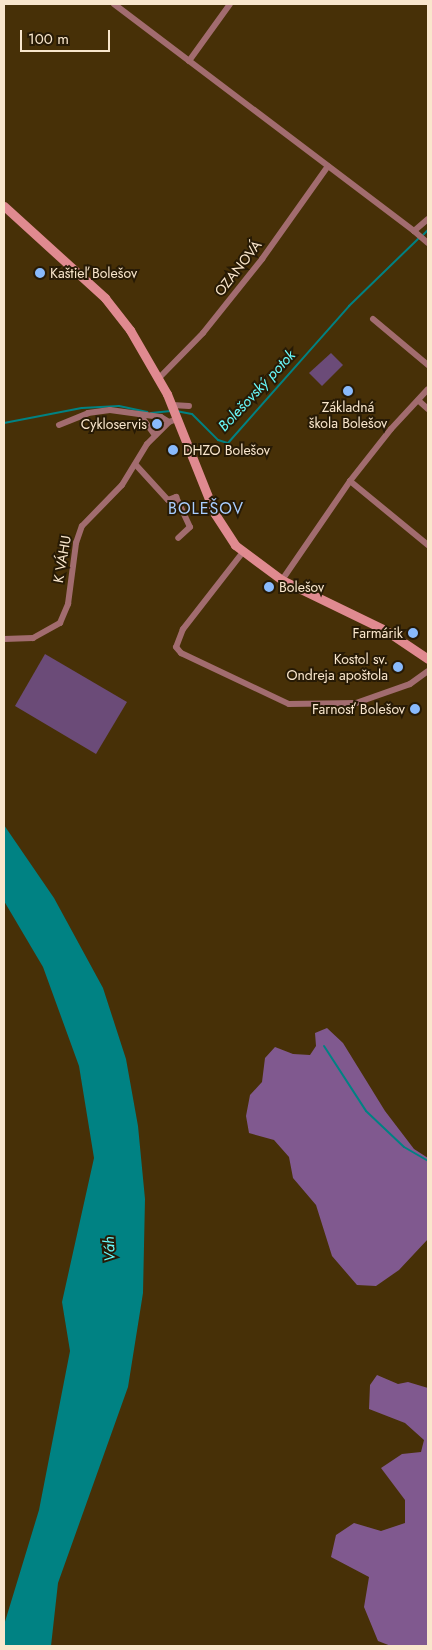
<!DOCTYPE html>
<html>
<head>
<meta charset="utf-8">
<style>
	body { margin:0 }
	#map { position:relative; width:432px; height:1650px; overflow:hidden; background:#473007; font-family:Jost,sans-serif }
	div>[style] { position:absolute }
	[style*='--x'] { left:calc(var(--x)*1px); top:calc(var(--y)*1px); width:calc(var(--w)*1px); rotate:calc(var(--a)*1deg) }
	.green>* { inset:0; background:#6b4b78 }
	.forest>* { inset:0; background:#80598f }
	.water>* { inset:0; background:#008283 }
	.stream>* { height:2px; margin:-1px; padding:0 1px; transform-origin:1px; border-radius:1px; background:#008283 }
	.street>* { height:6px; margin:-3px; padding:0 3px; transform-origin:3px; border-radius:3px; background:#a26c6f }
	.secondary>* { height:9px; margin:-4.5px; padding:0 4.5px; transform-origin:4.5px; border-radius:4.5px; background:#e08a90 }
	.dots>* { width:14px; height:14px; translate:-50% -50%; box-sizing:border-box; border:2px solid #271a05; border-radius:50% }
	span { translate:-50% -50%; white-space:nowrap; text-align:center; line-height:1.15; -webkit-text-stroke:4px #271a05; paint-order:stroke }
	.street-label { font-size:14px; color:#f9e6cc }
	.poi-label { font-size:14px; color:#f9e6cc }
	.left { translate:0 -50%; text-align:left }
	.right { translate:-100% -50%; text-align:right }
	.water-label { font-size:15px; color:#69fafb; font-style:italic }
	.quarter-label { font-size:16px; color:#a8cdfe; letter-spacing:1px }
	.frame { position:absolute; inset:0; border:5px solid #f9e6cc; pointer-events:none }
	.scale { position:absolute; left:20px; top:30px; width:90px; height:22px; box-sizing:border-box; border:2px solid #f9e6cc; border-top:0; padding-left:6px; font-size:15px; line-height:18px; white-space:nowrap; color:#f9e6cc; -webkit-text-stroke:4px #271a05; paint-order:stroke }
</style>
</head>
<body>
<div id="map">
	<div class="green">
		<i style="clip-path:polygon(331px 353px,343px 365px,322px 386px,309px 373px)"></i>
		<i style="clip-path:polygon(45px 654px,127px 702px,96px 754px,15px 706px)"></i>
	</div>
	<div class="forest">
		<i style="clip-path:polygon(327px 1028px,343px 1043px,385px 1111px,414px 1149px,428px 1158px,428px 1239px,399px 1270px,376px 1286px,357px 1285px,332px 1256px,316px 1205px,293px 1178px,289px 1157px,274px 1140px,249px 1133px,246px 1116px,250px 1095px,262px 1082px,265px 1058px,275px 1047px,293px 1054px,310px 1055px,316px 1046px,315px 1033px)"></i>
		<i style="clip-path:polygon(377px 1375px,398px 1384px,408px 1382px,428px 1388px,428px 1646px,391px 1646px,378px 1641px,364px 1607px,369px 1577px,331px 1557px,336px 1535px,354px 1523px,381px 1531px,405px 1523px,405px 1500px,381px 1468px,402px 1454px,421px 1452px,424px 1440px,405px 1423px,369px 1409px,370px 1385px)"></i>
	</div>
	<div class="water">
		<i style="clip-path:polygon(4px 825px,54px 898px,103px 988px,126px 1059px,138px 1126px,145px 1199px,143px 1293px,128px 1387px,58px 1583px,51px 1646px,4px 1646px,4px 1625px,39px 1510px,70px 1351px,62px 1302px,94px 1158px,79px 1066px,43px 967px,4px 901px)"></i>
	</div>
	<div class="stream">
		<i style="--x:423;--y:235;--w:7;--a:-45"></i>
		<i style="--x:176;--y:411;--w:16;--a:11"></i>
		<i style="--x:192;--y:414;--w:37;--a:45"></i>
		<i style="--x:218;--y:440;--w:10;--a:17"></i>
		<i style="--x:228;--y:443;--w:183;--a:-48.5"></i>
		<i style="--x:349;--y:306;--w:98;--a:-44.2"></i>
		<i style="--x:151;--y:413;--w:20;--a:-6"></i>
		<i style="--x:4;--y:423;--w:79;--a:-10.9"></i>
		<i style="--x:82;--y:408;--w:37;--a:-3"></i>
		<i style="--x:119;--y:406;--w:29;--a:12"></i>
		<i style="--x:324;--y:1046;--w:77;--a:57.1"></i>
		<i style="--x:366;--y:1111;--w:52;--a:43.5"></i>
		<i style="--x:404;--y:1147;--w:28;--a:30"></i>
	</div>
	<div class="street">
		<i style="--x:114;--y:4;--w:376;--a:37.1"></i>
		<i style="--x:414;--y:231;--w:18;--a:-41"></i>
		<i style="--x:189;--y:61;--w:70;--a:-54.3"></i>
		<i style="--x:414;--y:231;--w:18;--a:41"></i>
		<i style="--x:373;--y:319;--w:72;--a:39.9"></i>
		<i style="--x:159;--y:378;--w:63;--a:-45.6"></i>
		<i style="--x:203;--y:333;--w:95;--a:-51.4"></i>
		<i style="--x:262;--y:259;--w:114;--a:-54.6"></i>
		<i style="--x:419;--y:401;--w:12;--a:42"></i>
		<i style="--x:172;--y:405;--w:17;--a:3"></i>
		<i style="--x:141;--y:416;--w:24;--a:54"></i>
		<i style="--x:59;--y:425;--w:31;--a:-22"></i>
		<i style="--x:88;--y:413;--w:22;--a:-8"></i>
		<i style="--x:110;--y:410;--w:51;--a:7.8"></i>
		<i style="--x:161;--y:417;--w:9;--a:32"></i>
		<i style="--x:136;--y:465;--w:47;--a:47.6"></i>
		<i style="--x:168;--y:500;--w:9;--a:-21"></i>
		<i style="--x:176;--y:497;--w:33;--a:65"></i>
		<i style="--x:190;--y:527;--w:16;--a:137"></i>
		<i style="--x:350;--y:481;--w:101;--a:39.4"></i>
		<i style="--x:243;--y:552;--w:98;--a:127.9"></i>
		<i style="--x:183;--y:629;--w:19;--a:111"></i>
		<i style="--x:176;--y:647;--w:8;--a:50"></i>
		<i style="--x:181;--y:653;--w:119;--a:25.3"></i>
		<i style="--x:289;--y:704;--w:67;--a:-0.9"></i>
		<i style="--x:356;--y:703;--w:57;--a:-19.4"></i>
		<i style="--x:410;--y:684;--w:22;--a:-36"></i>
		<i style="--x:282;--y:580;--w:120;--a:-55.5"></i>
		<i style="--x:350;--y:481;--w:66;--a:-51.7"></i>
		<i style="--x:391;--y:429;--w:54;--a:-47.2"></i>
		<i style="--x:4;--y:639;--w:29;--a:-2"></i>
		<i style="--x:33;--y:638;--w:31;--a:-29"></i>
		<i style="--x:60;--y:623;--w:21;--a:-67"></i>
		<i style="--x:68;--y:604;--w:62;--a:-82.5"></i>
		<i style="--x:76;--y:543;--w:18;--a:-71"></i>
		<i style="--x:82;--y:526;--w:57;--a:-45.7"></i>
		<i style="--x:122;--y:485;--w:48;--a:-58.6"></i>
		<i style="--x:147;--y:444;--w:31;--a:-45"></i>
		<i style="--x:169;--y:422;--w:9;--a:-21"></i>
	</div>
	<div class="secondary">
		<i style="--x:4;--y:206;--w:137;--a:42.3"></i>
		<i style="--x:105;--y:298;--w:41;--a:52"></i>
		<i style="--x:130;--y:330;--w:74;--a:60"></i>
		<i style="--x:167;--y:394;--w:129;--a:68.2"></i>
		<i style="--x:215;--y:514;--w:37;--a:57"></i>
		<i style="--x:235;--y:545;--w:59;--a:36.7"></i>
		<i style="--x:282;--y:580;--w:114;--a:25.9"></i>
		<i style="--x:385;--y:630;--w:52;--a:34"></i>
	</div>
	<div class="dots">
		<i style="left:40px;top:273px;background:#89bafc"></i>
		<i style="left:348px;top:391px;background:#89bafc"></i>
		<i style="left:157px;top:424px;background:#89bafc"></i>
		<i style="left:173px;top:450px;background:#89bafc"></i>
		<i style="left:269px;top:587px;background:#89bafc"></i>
		<i style="left:413px;top:633px;background:#89bafc"></i>
		<i style="left:398px;top:667px;background:#89bafc"></i>
		<i style="left:415px;top:709px;background:#89bafc"></i>
	</div>
	<div class="street-label">
		<span style="left:238px;top:268px;rotate:-52deg">OZANOVÁ</span>
		<span style="left:62px;top:559px;rotate:-80deg">K VÁHU</span>
	</div>
	<div class="poi-label">
		<span class="left" style="left:50px;top:273px">Kaštieľ Bolešov</span>
		<span style="left:348px;top:415px">Základná<br>škola Bolešov</span>
		<span class="right" style="left:147px;top:424px">Cykloservis</span>
		<span class="left" style="left:183px;top:450px">DHZO Bolešov</span>
		<span class="left" style="left:279px;top:587px">Bolešov</span>
		<span class="right" style="left:403px;top:633px">Farmárik</span>
		<span class="right" style="left:388px;top:667px">Kostol sv.<br>Ondreja apoštola</span>
		<span class="right" style="left:405px;top:709px">Farnosť Bolešov</span>
	</div>
	<div class="water-label">
		<span style="left:257px;top:391px;rotate:-47deg">Bolešovský potok</span>
		<span style="left:110px;top:1249px;rotate:-93deg">Váh</span>
	</div>
	<div class="quarter-label">
		<span style="left:206px;top:509px">BOLEŠOV</span>
	</div>
	<div class="frame"></div>
	<div class="scale">100 m</div>
</div>
</body>
</html>
